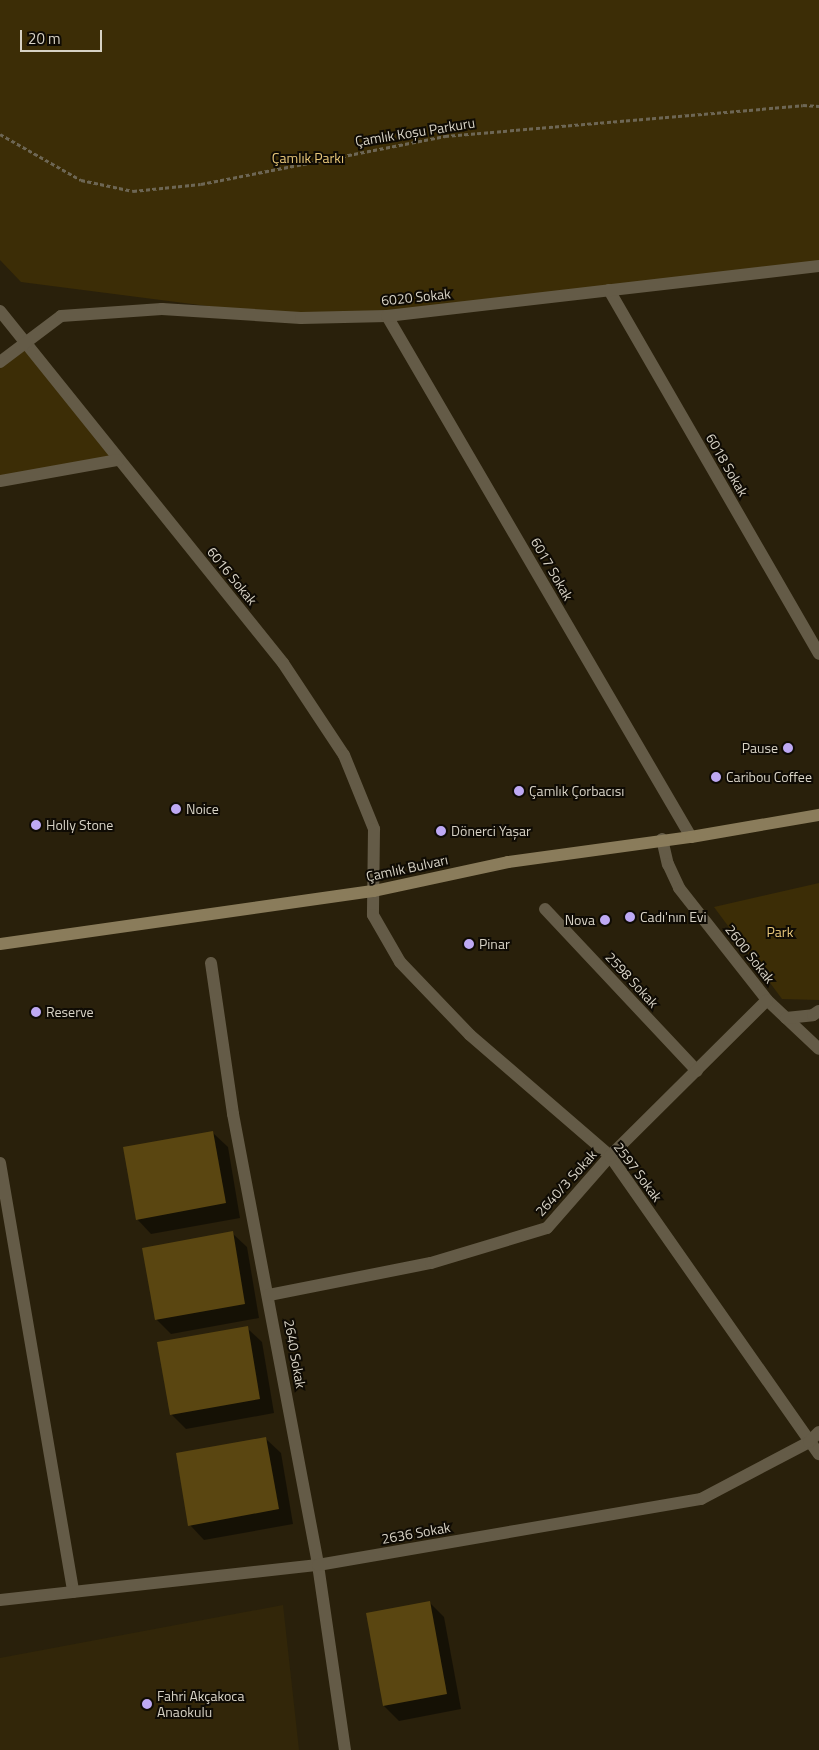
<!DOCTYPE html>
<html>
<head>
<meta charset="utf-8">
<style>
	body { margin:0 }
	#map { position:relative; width:819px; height:1750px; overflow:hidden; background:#29200b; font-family:"Titillium Web",sans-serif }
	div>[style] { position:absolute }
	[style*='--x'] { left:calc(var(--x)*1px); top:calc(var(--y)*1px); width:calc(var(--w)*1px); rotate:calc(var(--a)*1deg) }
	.built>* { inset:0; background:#322609 }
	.green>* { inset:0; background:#3c2d06 }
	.shadow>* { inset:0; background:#0007 }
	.building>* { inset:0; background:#5a4611 }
	.path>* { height:3px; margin-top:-1.5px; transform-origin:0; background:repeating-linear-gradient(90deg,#6d6654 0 4px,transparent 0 6.5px) }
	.street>* { height:12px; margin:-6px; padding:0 6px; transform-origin:6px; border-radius:6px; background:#645b47 }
	.secondary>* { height:12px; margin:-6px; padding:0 6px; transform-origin:6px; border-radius:6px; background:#8a7c5b }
	.dots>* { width:14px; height:14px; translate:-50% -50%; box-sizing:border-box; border:2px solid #0f0b04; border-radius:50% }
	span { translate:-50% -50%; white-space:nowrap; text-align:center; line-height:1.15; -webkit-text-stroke:4px #0f0b04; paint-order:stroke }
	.street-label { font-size:14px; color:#d7d2c5 }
	.park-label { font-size:14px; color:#e8c77a }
	.poi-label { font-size:14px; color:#d7d2c5 }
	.right { translate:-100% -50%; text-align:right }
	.left { translate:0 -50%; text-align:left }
	.scale { position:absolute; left:20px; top:30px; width:82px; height:22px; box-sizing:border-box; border:2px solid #d7d2c5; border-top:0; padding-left:6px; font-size:15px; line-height:18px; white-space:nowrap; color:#d7d2c5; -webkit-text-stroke:4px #0f0b04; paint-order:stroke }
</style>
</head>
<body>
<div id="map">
	<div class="built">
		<i style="clip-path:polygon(283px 1605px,299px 1750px,0 1750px,0 1658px)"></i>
	</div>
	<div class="green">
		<i style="clip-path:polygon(0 0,819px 0,819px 266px,609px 290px,301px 318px,21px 282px,0 260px)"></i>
		<i style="clip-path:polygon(25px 345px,118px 460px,0 481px,0 362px)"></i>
		<i style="clip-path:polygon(819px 883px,819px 1000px,782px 999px,714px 907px)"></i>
	</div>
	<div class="shadow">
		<i style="clip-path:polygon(213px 1133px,228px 1147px,240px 1218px,151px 1234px,137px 1219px)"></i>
		<i style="clip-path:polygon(232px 1233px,247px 1247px,259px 1318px,171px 1334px,156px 1319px)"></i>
		<i style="clip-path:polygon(247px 1328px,262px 1342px,274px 1413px,186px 1429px,171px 1414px)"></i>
		<i style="clip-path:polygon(266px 1439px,281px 1453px,293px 1524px,204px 1540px,190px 1525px)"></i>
		<i style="clip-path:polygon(429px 1602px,444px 1617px,461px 1709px,399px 1721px,384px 1706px,368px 1614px)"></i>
	</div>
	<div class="building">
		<i style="clip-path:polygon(213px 1131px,226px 1203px,136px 1220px,123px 1147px)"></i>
		<i style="clip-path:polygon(233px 1231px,245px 1304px,155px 1320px,142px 1248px)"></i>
		<i style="clip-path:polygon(248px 1326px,260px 1399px,170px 1415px,157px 1342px)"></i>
		<i style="clip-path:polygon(266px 1437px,279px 1509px,188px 1526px,176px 1453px)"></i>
		<i style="clip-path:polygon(430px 1601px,447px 1694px,383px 1706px,366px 1613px)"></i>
	</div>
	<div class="path">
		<i style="--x:0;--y:134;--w:93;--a:29.6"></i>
		<i style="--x:81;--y:180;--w:53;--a:11.9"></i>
		<i style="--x:133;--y:191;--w:68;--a:-5.9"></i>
		<i style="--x:201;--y:184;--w:249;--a:-11.1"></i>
		<i style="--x:445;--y:136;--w:359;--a:-4.9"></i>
		<i style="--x:803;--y:105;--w:16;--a:4"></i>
	</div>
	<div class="street">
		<i style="--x:609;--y:290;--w:420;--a:60"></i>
		<i style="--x:0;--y:311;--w:452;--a:51.2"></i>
		<i style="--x:283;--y:663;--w:110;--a:56.5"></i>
		<i style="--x:344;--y:755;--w:80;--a:67.9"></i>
		<i style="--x:374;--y:829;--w:86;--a:90.7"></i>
		<i style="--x:373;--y:915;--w:54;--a:60.1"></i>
		<i style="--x:400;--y:962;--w:101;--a:46.2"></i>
		<i style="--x:470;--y:1035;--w:185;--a:40.8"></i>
		<i style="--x:610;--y:1156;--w:364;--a:55"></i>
		<i style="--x:387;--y:316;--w:603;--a:59.74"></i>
		<i style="--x:0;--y:362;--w:76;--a:-37"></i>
		<i style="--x:61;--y:316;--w:101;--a:-4"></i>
		<i style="--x:162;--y:309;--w:139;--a:3.7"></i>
		<i style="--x:301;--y:318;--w:86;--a:-1.3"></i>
		<i style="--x:387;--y:316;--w:435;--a:-6.6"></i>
		<i style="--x:0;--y:481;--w:120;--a:-10.1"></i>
		<i style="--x:662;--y:839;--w:26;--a:77"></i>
		<i style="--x:668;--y:864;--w:26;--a:65"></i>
		<i style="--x:679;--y:888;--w:142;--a:51.8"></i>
		<i style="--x:767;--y:1000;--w:71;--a:43.3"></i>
		<i style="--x:545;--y:909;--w:222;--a:46.8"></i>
		<i style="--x:211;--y:963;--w:153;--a:81.7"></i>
		<i style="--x:233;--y:1114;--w:459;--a:79.3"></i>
		<i style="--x:318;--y:1565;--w:187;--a:81.7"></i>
		<i style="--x:786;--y:1018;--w:27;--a:-6"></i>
		<i style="--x:813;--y:1015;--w:7;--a:-34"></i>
		<i style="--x:0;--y:1163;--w:435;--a:80.3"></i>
		<i style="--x:269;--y:1295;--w:165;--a:-11.2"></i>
		<i style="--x:431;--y:1263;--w:121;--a:-16.8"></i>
		<i style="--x:547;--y:1228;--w:96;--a:-48.8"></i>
		<i style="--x:610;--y:1156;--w:221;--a:-44.8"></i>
		<i style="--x:0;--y:1600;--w:320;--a:-6.3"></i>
		<i style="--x:318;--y:1565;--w:389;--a:-9.8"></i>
		<i style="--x:701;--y:1499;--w:122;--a:-27.8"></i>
		<i style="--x:809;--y:1442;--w:14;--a:-45"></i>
	</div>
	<div class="secondary">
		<i style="--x:0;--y:944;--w:378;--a:-8.1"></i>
		<i style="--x:374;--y:891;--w:137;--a:-12.2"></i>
		<i style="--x:508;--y:862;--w:185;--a:-7.8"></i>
		<i style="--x:691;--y:837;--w:130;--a:-9.8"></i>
	</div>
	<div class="dots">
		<i style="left:788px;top:748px;background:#bea9f4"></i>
		<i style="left:716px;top:777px;background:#bea9f4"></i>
		<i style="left:519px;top:791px;background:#bea9f4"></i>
		<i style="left:176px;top:809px;background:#bea9f4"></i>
		<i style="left:36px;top:825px;background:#bea9f4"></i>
		<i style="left:441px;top:831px;background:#bea9f4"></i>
		<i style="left:630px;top:917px;background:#bea9f4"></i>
		<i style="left:605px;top:920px;background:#bea9f4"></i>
		<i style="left:469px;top:944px;background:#bea9f4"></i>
		<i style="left:36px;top:1012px;background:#bea9f4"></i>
		<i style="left:147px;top:1704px;background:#bea9f4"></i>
	</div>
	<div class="street-label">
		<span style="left:415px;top:132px;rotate:-9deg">Çamlık Koşu Parkuru</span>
		<span style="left:416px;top:297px;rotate:-6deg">6020 Sokak</span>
		<span style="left:727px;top:465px;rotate:60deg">6018 Sokak</span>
		<span style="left:552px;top:569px;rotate:60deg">6017 Sokak</span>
		<span style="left:232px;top:576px;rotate:51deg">6016 Sokak</span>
		<span style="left:407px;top:868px;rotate:-12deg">Çamlık Bulvarı</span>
		<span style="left:750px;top:954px;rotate:52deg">2600 Sokak</span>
		<span style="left:632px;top:980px;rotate:47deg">2598 Sokak</span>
		<span style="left:638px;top:1172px;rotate:53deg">2597 Sokak</span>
		<span style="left:566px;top:1183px;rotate:-48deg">2640/3 Sokak</span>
		<span style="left:295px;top:1354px;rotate:80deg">2640 Sokak</span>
		<span style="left:416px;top:1533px;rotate:-10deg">2636 Sokak</span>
	</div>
	<div class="park-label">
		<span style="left:308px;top:158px">Çamlık Parkı</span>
		<span style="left:780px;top:932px">Park</span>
	</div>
	<div class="poi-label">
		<span class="right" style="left:778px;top:748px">Pause</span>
		<span class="left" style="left:726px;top:777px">Caribou Coffee</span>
		<span class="left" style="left:529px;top:791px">Çamlık Çorbacısı</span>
		<span class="left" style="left:186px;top:809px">Noice</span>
		<span class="left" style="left:46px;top:825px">Holly Stone</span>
		<span class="left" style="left:451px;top:831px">Dönerci Yaşar</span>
		<span class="left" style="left:640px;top:917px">Cadı'nın Evi</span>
		<span class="right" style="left:595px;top:920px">Nova</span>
		<span class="left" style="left:479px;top:944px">Pinar</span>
		<span class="left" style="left:46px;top:1012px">Reserve</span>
		<span class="left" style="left:157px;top:1704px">Fahri Akçakoca<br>Anaokulu</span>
	</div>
	<div class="scale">20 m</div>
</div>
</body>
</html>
